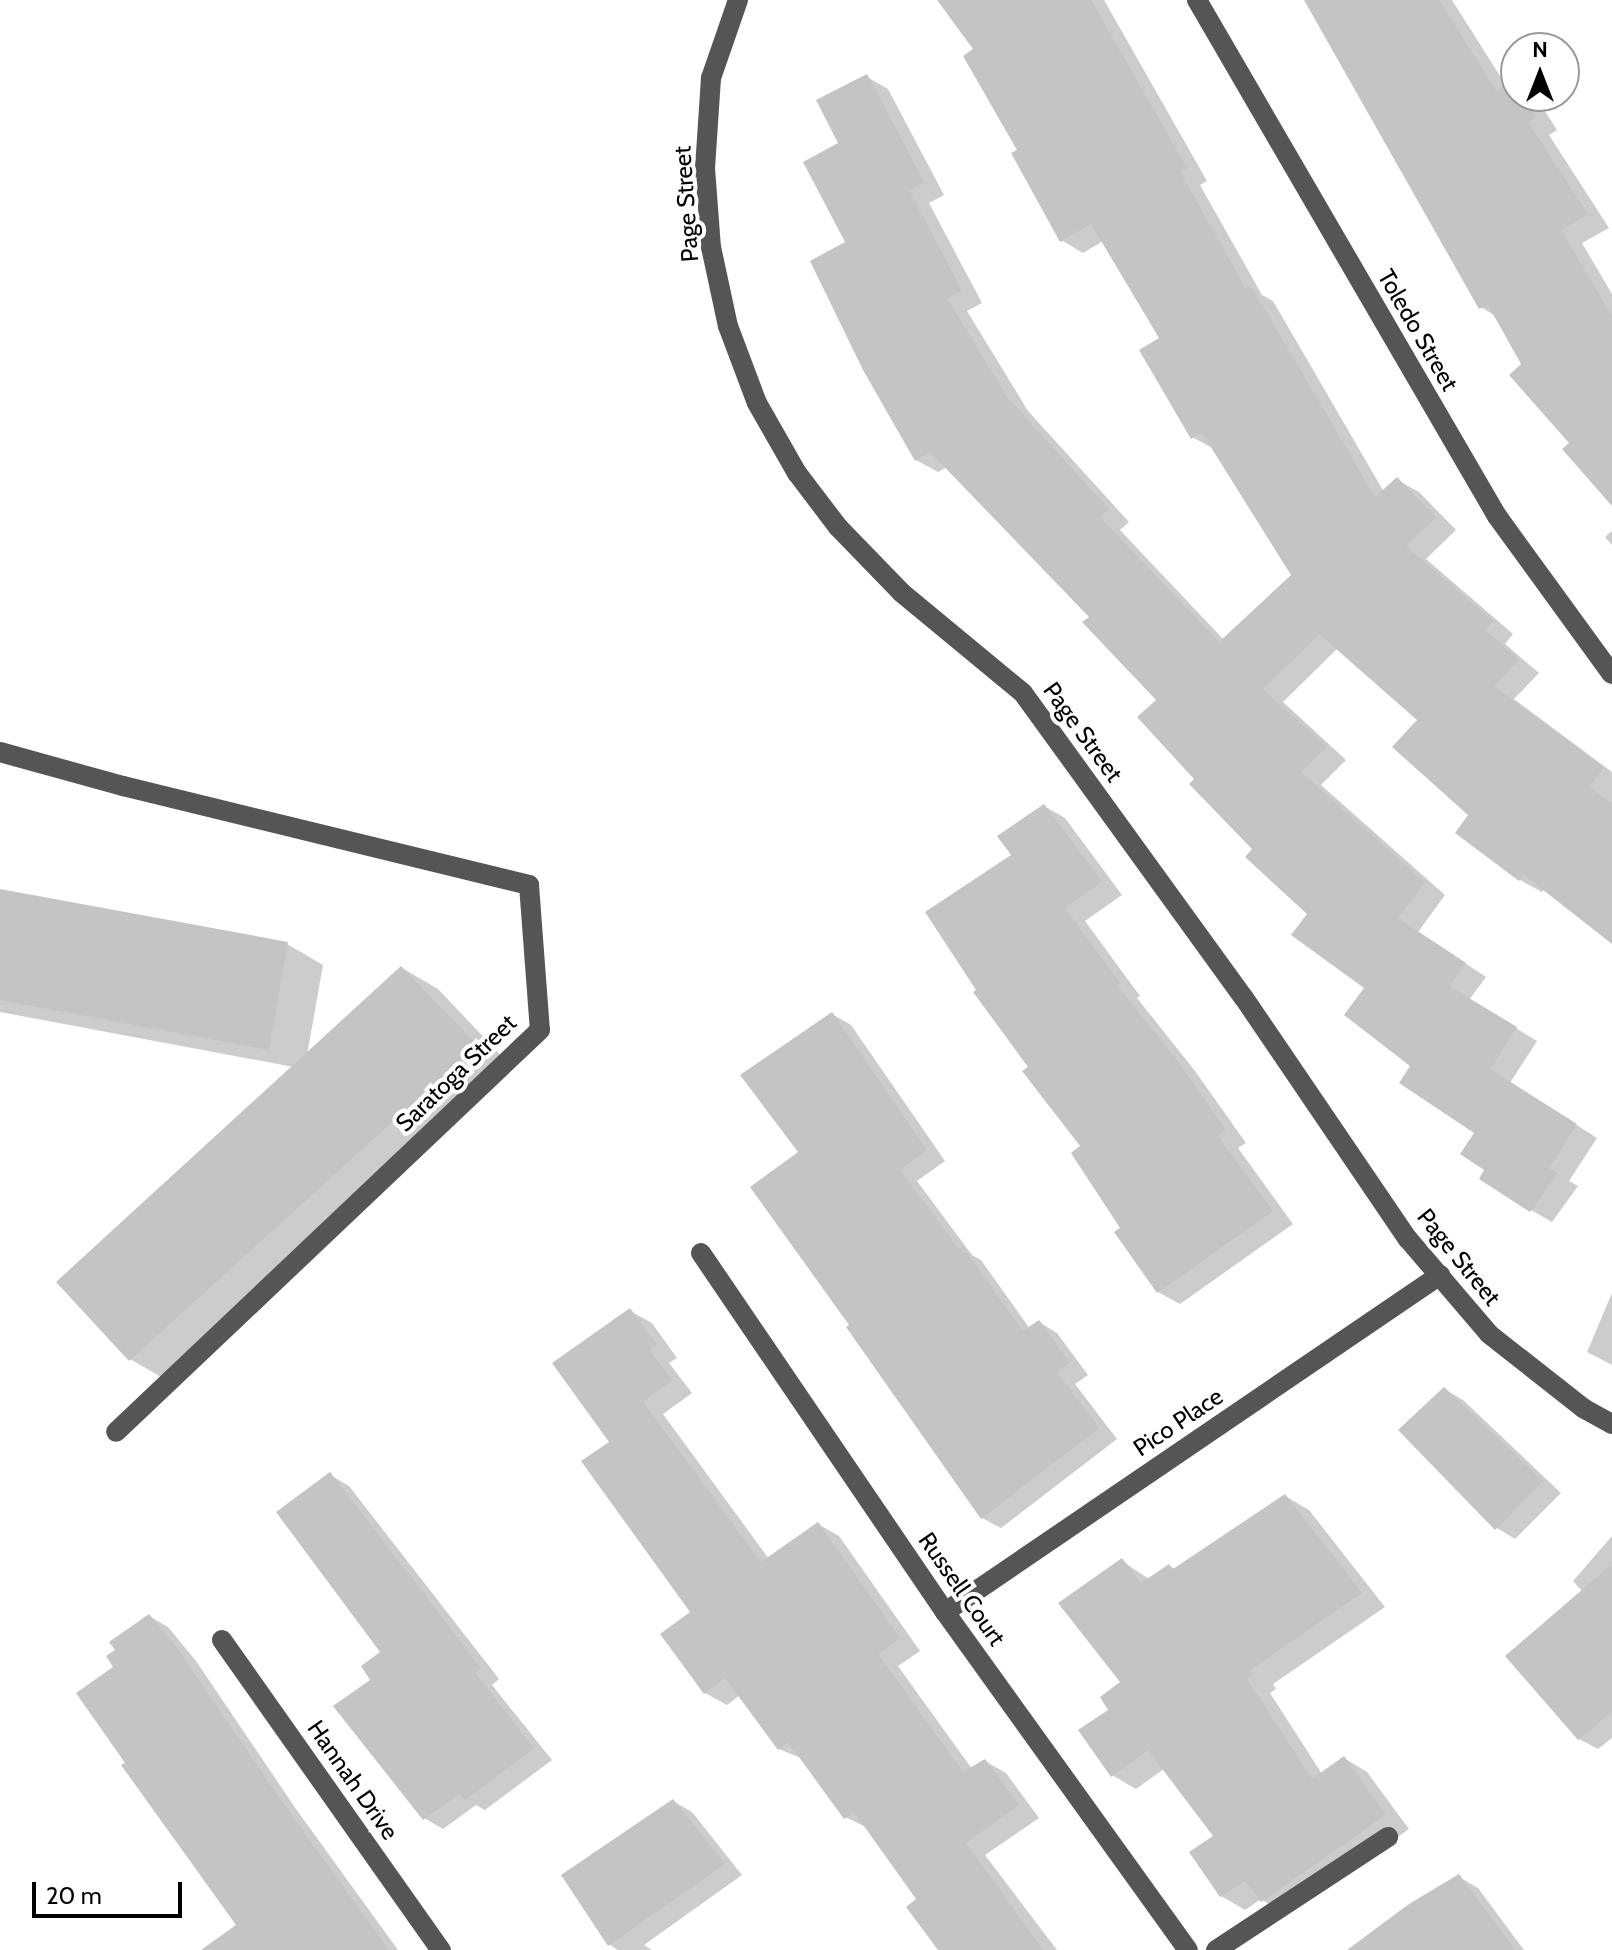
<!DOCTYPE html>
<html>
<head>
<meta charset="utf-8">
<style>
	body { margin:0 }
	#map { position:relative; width:1612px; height:1950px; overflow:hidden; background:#fff; font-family:Cabin,sans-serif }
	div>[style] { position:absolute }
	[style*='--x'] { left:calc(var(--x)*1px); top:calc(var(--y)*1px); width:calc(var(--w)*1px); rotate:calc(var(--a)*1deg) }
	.shadow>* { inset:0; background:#0003 }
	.building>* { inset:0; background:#c4c4c4 }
	.minor>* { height:20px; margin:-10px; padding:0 10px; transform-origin:10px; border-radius:10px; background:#555 }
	span { translate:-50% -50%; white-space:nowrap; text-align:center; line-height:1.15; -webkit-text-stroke:8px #fff; paint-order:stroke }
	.street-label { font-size:24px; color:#000 }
	.north { position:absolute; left:1500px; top:32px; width:80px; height:80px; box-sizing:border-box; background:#fff; border:2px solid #999; border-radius:50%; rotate:0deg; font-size:22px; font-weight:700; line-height:32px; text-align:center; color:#000 }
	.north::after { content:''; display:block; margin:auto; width:28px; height:36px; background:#000; clip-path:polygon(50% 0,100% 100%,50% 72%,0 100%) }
	.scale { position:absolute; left:32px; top:1882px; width:150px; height:36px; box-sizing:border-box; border:4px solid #000; border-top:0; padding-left:10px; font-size:24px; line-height:28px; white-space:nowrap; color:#000; -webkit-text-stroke:6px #fff; paint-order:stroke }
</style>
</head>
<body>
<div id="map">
	<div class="shadow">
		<i style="clip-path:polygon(940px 0,1104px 0,1207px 181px,1200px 185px,1262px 295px,1273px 301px,1384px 492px,1397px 480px,1419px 492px,1456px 530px,1426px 559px,1513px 634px,1505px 644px,1539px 673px,1514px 699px,1612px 772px,1612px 941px,1545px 888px,1542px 892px,1520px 880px,1458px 832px,1471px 815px,1420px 719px,1338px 648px,1283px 702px,1346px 760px,1321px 785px,1445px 895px,1418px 932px,1486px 977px,1469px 1000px,1537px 1041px,1510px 1083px,1597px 1138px,1569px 1181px,1578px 1186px,1552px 1222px,1531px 1210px,1487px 1170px,1476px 1132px,1413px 1065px,1367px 988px,1310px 913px,1197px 779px,1159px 700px,1092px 617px,947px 467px,938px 472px,916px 460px,848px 243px,841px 144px,867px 77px,888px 89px,944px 195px,929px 203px,982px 303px,967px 311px,1028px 411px,1129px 522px,1120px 530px,1224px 640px,1294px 575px,1214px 449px,1192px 437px,1162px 339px,1103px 241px,1083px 253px,1061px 240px,976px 50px)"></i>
		<i style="clip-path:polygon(1306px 0,1452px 0,1507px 87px,1513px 83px,1516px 96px,1536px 97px,1557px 130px,1549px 135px,1609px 228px,1582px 243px,1612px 294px,1612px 503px,1497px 317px,1481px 307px)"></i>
		<i style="clip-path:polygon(1612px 531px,1612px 545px,1605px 537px)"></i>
		<i style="clip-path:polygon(1044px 806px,1065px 818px,1122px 895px,1085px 921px,1140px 996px,1137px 998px,1195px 1071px,1246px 1143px,1238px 1148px,1293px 1224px,1180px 1304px,1158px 1292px,1083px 1147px,1030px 1068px,1014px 856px)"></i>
		<i style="clip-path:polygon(0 891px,287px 944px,323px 965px,307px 1055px,402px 968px,438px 989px,512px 1067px,166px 1380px,130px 1359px,294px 1067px,0 1012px)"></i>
		<i style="clip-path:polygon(832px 1014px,851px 1025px,945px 1161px,917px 1181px,972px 1255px,981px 1260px,1030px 1329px,1039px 1322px,1057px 1333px,1088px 1375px,1075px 1384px,1117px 1439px,1001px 1528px,982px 1518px,852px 1325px,801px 1152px)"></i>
		<i style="clip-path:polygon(1612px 1293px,1612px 1365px,1587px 1352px)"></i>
		<i style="clip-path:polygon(630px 1311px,652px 1323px,677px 1358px,669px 1363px,692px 1393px,663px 1414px,769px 1559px,818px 1524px,839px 1536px,920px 1651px,898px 1666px,972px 1769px,985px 1761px,1006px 1773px,1039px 1818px,985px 1855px,1057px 1950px,940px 1950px,919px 1900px,868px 1828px,845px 1817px,803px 1759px,779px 1749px,740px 1695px,727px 1705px,705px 1693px,693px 1613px,612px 1443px)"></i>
		<i style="clip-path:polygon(1444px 1389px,1463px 1400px,1561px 1493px,1515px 1539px,1497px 1528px,1401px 1430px)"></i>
		<i style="clip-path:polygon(330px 1475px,349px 1486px,499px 1679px,492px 1685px,552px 1760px,485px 1810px,476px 1805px,443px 1829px,424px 1818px,372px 1680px,383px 1653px)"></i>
		<i style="clip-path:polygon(1285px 1496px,1309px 1510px,1385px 1607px,1273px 1684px,1276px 1689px,1270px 1693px,1322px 1774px,1344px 1758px,1367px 1772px,1409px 1829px,1286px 1915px,1261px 1899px,1245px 1910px,1221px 1896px,1216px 1837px,1164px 1769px,1136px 1789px,1112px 1775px,1111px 1711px,1123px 1682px,1122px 1561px,1149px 1579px,1169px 1566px,1175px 1569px)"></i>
		<i style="clip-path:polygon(1612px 1536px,1612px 1738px,1598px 1749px,1579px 1739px,1583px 1592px,1573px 1581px)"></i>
		<i style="clip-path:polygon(149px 1616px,168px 1627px,196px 1661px,296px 1809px,398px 1950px,226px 1950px,238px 1926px,127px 1764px,116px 1668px)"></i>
		<i style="clip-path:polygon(673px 1801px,692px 1812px,742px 1875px,644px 1945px,652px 1950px,618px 1950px,610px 1945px,564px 1875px)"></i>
		<i style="clip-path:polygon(1459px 1877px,1478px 1888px,1524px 1950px,1350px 1950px)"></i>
	</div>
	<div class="building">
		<i style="clip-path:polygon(937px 0,1091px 0,1187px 168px,1180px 172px,1246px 289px,1251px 286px,1375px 497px,1397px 477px,1436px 517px,1406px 546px,1493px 621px,1485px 630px,1519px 660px,1494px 686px,1604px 768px,1590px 787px,1612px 804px,1612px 944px,1524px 875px,1519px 881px,1455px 833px,1468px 815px,1392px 747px,1417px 720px,1319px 634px,1263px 689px,1327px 747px,1301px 772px,1425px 882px,1398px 918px,1466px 963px,1449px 986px,1517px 1027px,1490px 1069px,1577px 1124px,1549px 1168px,1558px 1173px,1530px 1212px,1479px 1179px,1484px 1170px,1460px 1154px,1474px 1133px,1399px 1083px,1410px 1066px,1344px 1015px,1364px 988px,1291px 935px,1307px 914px,1245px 857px,1252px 849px,1189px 784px,1194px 779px,1137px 717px,1156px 700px,1082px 622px,1089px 617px,930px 452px,915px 461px,863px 370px,810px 261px,845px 242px,803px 162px,838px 143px,816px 100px,867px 74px,924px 182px,909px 190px,962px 291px,947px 298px,1007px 397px,1109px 509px,1100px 517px,1219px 642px,1291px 575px,1202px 433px,1191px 439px,1139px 350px,1159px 338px,1091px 224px,1060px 242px,1011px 153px,1017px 150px,963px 56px,973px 49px)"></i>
		<i style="clip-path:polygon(1304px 0,1439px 0,1496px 91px,1513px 81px,1516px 96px,1523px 96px,1536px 117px,1528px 122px,1588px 214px,1561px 230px,1612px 316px,1612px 506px,1562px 449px,1569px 443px,1509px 375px,1521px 364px,1488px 305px,1479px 309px)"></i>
		<i style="clip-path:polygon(1044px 804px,1102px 882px,1065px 908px,1120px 983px,1117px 986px,1174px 1056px,1226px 1130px,1218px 1136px,1273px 1211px,1157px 1293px,1114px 1232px,1120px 1228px,1071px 1153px,1080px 1146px,1022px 1071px,1028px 1067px,973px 992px,976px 990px,925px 912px,1011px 855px,997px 836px)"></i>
		<i style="clip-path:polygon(0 889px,288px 942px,269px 1050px,0 1000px)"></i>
		<i style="clip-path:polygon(401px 966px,477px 1045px,129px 1361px,56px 1282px)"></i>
		<i style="clip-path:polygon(832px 1012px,927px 1150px,900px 1170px,959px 1249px,962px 1246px,1023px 1331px,1039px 1320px,1070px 1363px,1057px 1372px,1099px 1428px,981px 1519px,846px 1327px,849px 1325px,750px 1187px,798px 1152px,740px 1075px)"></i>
		<i style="clip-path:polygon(630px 1308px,657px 1345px,649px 1350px,672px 1380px,643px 1402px,761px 1562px,818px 1522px,900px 1638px,878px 1654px,963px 1772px,985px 1759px,1019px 1805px,966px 1843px,1043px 1950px,938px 1950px,906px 1907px,916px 1899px,854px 1812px,844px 1819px,788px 1742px,778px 1750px,725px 1678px,704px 1694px,660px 1634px,690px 1612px,581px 1461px,609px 1442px,552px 1363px)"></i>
		<i style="clip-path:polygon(1444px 1387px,1543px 1481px,1495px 1530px,1398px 1430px)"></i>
		<i style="clip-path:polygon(330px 1472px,481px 1668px,475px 1673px,534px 1748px,465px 1800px,459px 1794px,423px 1820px,333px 1706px,370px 1680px,361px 1666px,380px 1652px,276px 1512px)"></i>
		<i style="clip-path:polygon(1285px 1494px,1362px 1593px,1250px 1670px,1253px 1675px,1247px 1679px,1312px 1779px,1344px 1756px,1386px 1815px,1261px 1902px,1245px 1881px,1220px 1897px,1189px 1852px,1213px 1836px,1148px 1750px,1111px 1777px,1078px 1730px,1108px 1710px,1100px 1697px,1120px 1682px,1058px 1603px,1122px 1558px,1141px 1583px,1169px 1564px,1173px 1569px)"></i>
		<i style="clip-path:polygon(1612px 1564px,1612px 1712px,1578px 1740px,1505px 1656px)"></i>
		<i style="clip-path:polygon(149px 1614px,177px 1648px,278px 1796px,389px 1950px,201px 1950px,236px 1925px,121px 1765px,125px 1763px,76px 1693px,113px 1667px,106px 1656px,115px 1650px,109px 1642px)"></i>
		<i style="clip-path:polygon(673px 1799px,725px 1864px,608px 1946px,561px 1875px)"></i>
		<i style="clip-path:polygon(1459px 1874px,1515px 1950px,1347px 1950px,1409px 1904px)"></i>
	</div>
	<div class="minor">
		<i style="--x:738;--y:0;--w:83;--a:109.1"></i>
		<i style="--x:711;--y:78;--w:90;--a:93.8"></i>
		<i style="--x:705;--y:168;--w:79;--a:85.7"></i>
		<i style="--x:711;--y:247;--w:81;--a:77.9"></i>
		<i style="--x:728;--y:326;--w:82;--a:69.4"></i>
		<i style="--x:757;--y:403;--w:81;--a:60.3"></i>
		<i style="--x:797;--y:473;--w:68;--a:52.8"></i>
		<i style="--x:838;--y:527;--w:92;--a:45.9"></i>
		<i style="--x:902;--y:593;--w:157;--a:39.6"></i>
		<i style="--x:1023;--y:693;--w:377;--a:54.1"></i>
		<i style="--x:1244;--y:998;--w:292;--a:55.8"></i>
		<i style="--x:1408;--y:1239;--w:125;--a:49.5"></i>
		<i style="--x:1489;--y:1334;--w:120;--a:38.2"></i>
		<i style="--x:1583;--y:1408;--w:33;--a:29"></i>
		<i style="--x:1197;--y:0;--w:597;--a:59.83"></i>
		<i style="--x:1497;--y:516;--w:195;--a:54"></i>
		<i style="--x:0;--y:752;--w:128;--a:15.5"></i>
		<i style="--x:123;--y:786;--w:418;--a:13.7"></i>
		<i style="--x:529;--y:885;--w:145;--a:85.7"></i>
		<i style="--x:540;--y:1030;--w:584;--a:136.53"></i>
		<i style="--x:701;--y:1253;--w:434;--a:55.8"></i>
		<i style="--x:945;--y:1612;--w:416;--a:54.3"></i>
		<i style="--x:945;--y:1612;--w:599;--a:-34.25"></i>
		<i style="--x:222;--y:1640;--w:380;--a:54.8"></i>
		<i style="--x:1216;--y:1950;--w:206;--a:-33.3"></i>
	</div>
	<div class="street-label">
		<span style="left:686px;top:204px;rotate:-94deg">Page Street</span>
		<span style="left:1418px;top:330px;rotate:60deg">Toledo Street</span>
		<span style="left:1083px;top:732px;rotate:54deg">Page Street</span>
		<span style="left:456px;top:1073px;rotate:-44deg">Saratoga Street</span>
		<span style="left:1459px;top:1257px;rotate:51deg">Page Street</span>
		<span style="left:1178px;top:1422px;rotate:-34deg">Pico Place</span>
		<span style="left:962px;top:1589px;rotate:55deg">Russell Court</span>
		<span style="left:353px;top:1780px;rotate:55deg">Hannah Drive</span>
	</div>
	<div class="north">N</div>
	<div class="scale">20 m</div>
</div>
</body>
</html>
